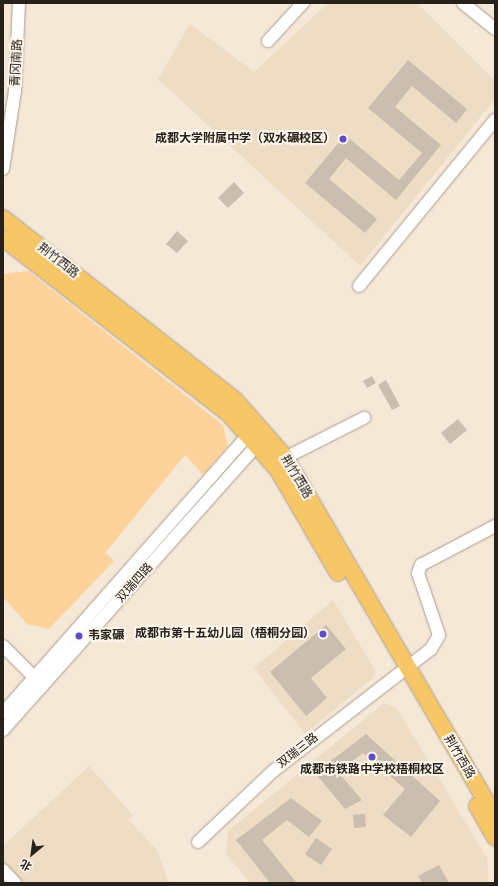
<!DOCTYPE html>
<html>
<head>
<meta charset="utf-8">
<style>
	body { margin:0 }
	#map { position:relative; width:498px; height:886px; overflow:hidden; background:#f6e8d7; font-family:Roboto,"Noto Sans SC",sans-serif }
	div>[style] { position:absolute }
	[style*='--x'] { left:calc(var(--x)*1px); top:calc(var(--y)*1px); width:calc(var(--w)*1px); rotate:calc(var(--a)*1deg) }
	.built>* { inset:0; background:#efdcc4 }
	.green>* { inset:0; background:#fdd29b }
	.building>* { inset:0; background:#ccbeae }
	.roads { filter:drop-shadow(0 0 1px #ab9e8e) drop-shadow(0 0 1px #ab9e8e) }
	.minor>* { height:12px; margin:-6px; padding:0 6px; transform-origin:6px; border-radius:6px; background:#fff }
	.major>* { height:16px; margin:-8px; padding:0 8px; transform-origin:8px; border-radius:8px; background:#f7c666 }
	.dots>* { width:11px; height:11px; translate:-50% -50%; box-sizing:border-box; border:2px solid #fff6ec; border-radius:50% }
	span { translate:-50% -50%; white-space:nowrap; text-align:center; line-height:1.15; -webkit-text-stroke:4px #fff6ec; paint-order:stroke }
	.street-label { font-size:12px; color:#26211b }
	.poi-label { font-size:12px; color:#26211b; font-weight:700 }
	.right { translate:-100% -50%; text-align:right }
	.left { translate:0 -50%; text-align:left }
	.frame { position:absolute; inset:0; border:4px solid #26211b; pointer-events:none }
	.north { position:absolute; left:12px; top:834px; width:40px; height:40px; -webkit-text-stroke:3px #fff6ec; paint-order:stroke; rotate:209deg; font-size:11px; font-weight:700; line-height:16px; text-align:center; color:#26211b }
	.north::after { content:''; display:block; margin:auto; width:14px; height:18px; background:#26211b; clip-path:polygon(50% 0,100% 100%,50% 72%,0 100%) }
</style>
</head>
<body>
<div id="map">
	<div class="built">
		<i style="clip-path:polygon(328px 3px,417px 3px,495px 81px,495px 99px,360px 266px,158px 79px,190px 24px,254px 72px)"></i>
		<i style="clip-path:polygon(333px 600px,375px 670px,374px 677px,305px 734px,254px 668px)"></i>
		<i style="clip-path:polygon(384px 703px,396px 707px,487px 858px,489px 883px,250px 883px,226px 854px,228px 831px)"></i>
		<i style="clip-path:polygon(89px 766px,133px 815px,129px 820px,157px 850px,169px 883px,3px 883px,3px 846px)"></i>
	</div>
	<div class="green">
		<i style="clip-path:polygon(28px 271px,223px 425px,228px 446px,203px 475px,185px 455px,105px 553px,114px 561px,49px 629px,27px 624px,3px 597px,3px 274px)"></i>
	</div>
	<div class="building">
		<i style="clip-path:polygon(408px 60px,467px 109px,456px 123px,412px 86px,395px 107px,441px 145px,396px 200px,346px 158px,329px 179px,377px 219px,365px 233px,305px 183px,345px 135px,399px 180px,422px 153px,368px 108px)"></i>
		<i style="clip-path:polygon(234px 182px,244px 193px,228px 208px,218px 198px)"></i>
		<i style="clip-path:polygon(177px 231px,188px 241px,177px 253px,166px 244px)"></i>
		<i style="clip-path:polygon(372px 376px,376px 383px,367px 388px,363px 381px)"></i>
		<i style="clip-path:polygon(386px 380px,400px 406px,392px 410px,378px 385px)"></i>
		<i style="clip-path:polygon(458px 419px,467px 430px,450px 444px,441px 433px)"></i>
		<i style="clip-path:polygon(326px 625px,346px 649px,311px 678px,327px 698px,306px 716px,270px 672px)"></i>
		<i style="clip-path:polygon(366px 734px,440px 801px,411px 837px,383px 815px,405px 789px,363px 753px,338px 772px,362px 800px,345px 809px,315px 773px)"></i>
		<i style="clip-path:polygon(291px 798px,322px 821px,309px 837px,287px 820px,262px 840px,297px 883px,270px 883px,236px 840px)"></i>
		<i style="clip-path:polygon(365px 814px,366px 827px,354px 828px,353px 815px)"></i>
		<i style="clip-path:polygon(316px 838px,332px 849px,321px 865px,305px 854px)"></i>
		<i style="clip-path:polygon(439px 865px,449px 883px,422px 883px,418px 876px)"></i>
	</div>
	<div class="roads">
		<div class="minor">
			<i style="--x:463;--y:3;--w:41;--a:39.1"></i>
			<i style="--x:268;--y:41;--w:52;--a:-47.4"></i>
			<i style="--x:3;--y:169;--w:79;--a:-81.3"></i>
			<i style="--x:15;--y:91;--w:88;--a:-87.4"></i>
			<i style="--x:359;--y:286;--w:215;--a:-50.7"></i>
			<i style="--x:285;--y:458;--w:89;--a:-26.9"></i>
			<i style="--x:3;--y:646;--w:54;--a:45"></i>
			<i style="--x:3;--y:713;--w:376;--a:-48.6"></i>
			<i style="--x:3;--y:730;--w:390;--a:-48.3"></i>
			<i style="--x:198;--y:842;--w:102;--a:-43.4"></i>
			<i style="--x:272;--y:772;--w:201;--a:-37.7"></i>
			<i style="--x:431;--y:649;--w:16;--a:-60"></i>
			<i style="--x:439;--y:635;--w:65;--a:-108.7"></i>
			<i style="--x:418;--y:573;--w:9;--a:-69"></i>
			<i style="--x:421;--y:565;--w:84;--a:-27.8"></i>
			<i style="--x:3;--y:870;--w:18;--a:47"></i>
		</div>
		<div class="major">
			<i style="--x:3;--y:218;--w:295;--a:38.1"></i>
			<i style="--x:235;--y:400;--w:76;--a:48.7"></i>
			<i style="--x:285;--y:457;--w:417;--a:59.7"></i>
			<i style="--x:3;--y:238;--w:285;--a:37.9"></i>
			<i style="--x:228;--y:413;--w:76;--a:48.7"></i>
			<i style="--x:278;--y:470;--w:119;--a:59.8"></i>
			<i style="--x:477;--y:806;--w:36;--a:60"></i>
		</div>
	</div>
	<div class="dots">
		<i style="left:343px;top:139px;background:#5b4ec6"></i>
		<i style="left:323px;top:634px;background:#5b4ec6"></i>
		<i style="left:79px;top:636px;background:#5b4ec6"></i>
		<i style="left:372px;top:757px;background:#5b4ec6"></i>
	</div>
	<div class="street-label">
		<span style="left:17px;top:63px;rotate:-87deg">青冈南路</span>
		<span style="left:58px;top:261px;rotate:38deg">荆竹西路</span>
		<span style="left:296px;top:477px;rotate:59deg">荆竹西路</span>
		<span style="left:135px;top:583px;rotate:-48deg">双瑞四路</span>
		<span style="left:298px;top:751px;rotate:-38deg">双瑞三路</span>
		<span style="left:459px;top:757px;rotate:59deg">荆竹西路</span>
	</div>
	<div class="poi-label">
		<span class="right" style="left:335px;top:139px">成都大学附属中学（双水碾校区）</span>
		<span class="right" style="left:315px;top:634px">成都市第十五幼儿园（梧桐分园）</span>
		<span class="left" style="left:88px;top:636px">韦家碾</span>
		<span style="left:372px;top:770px">成都市铁路中学校梧桐校区</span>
	</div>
	<div class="frame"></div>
	<div class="north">北</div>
</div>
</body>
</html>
